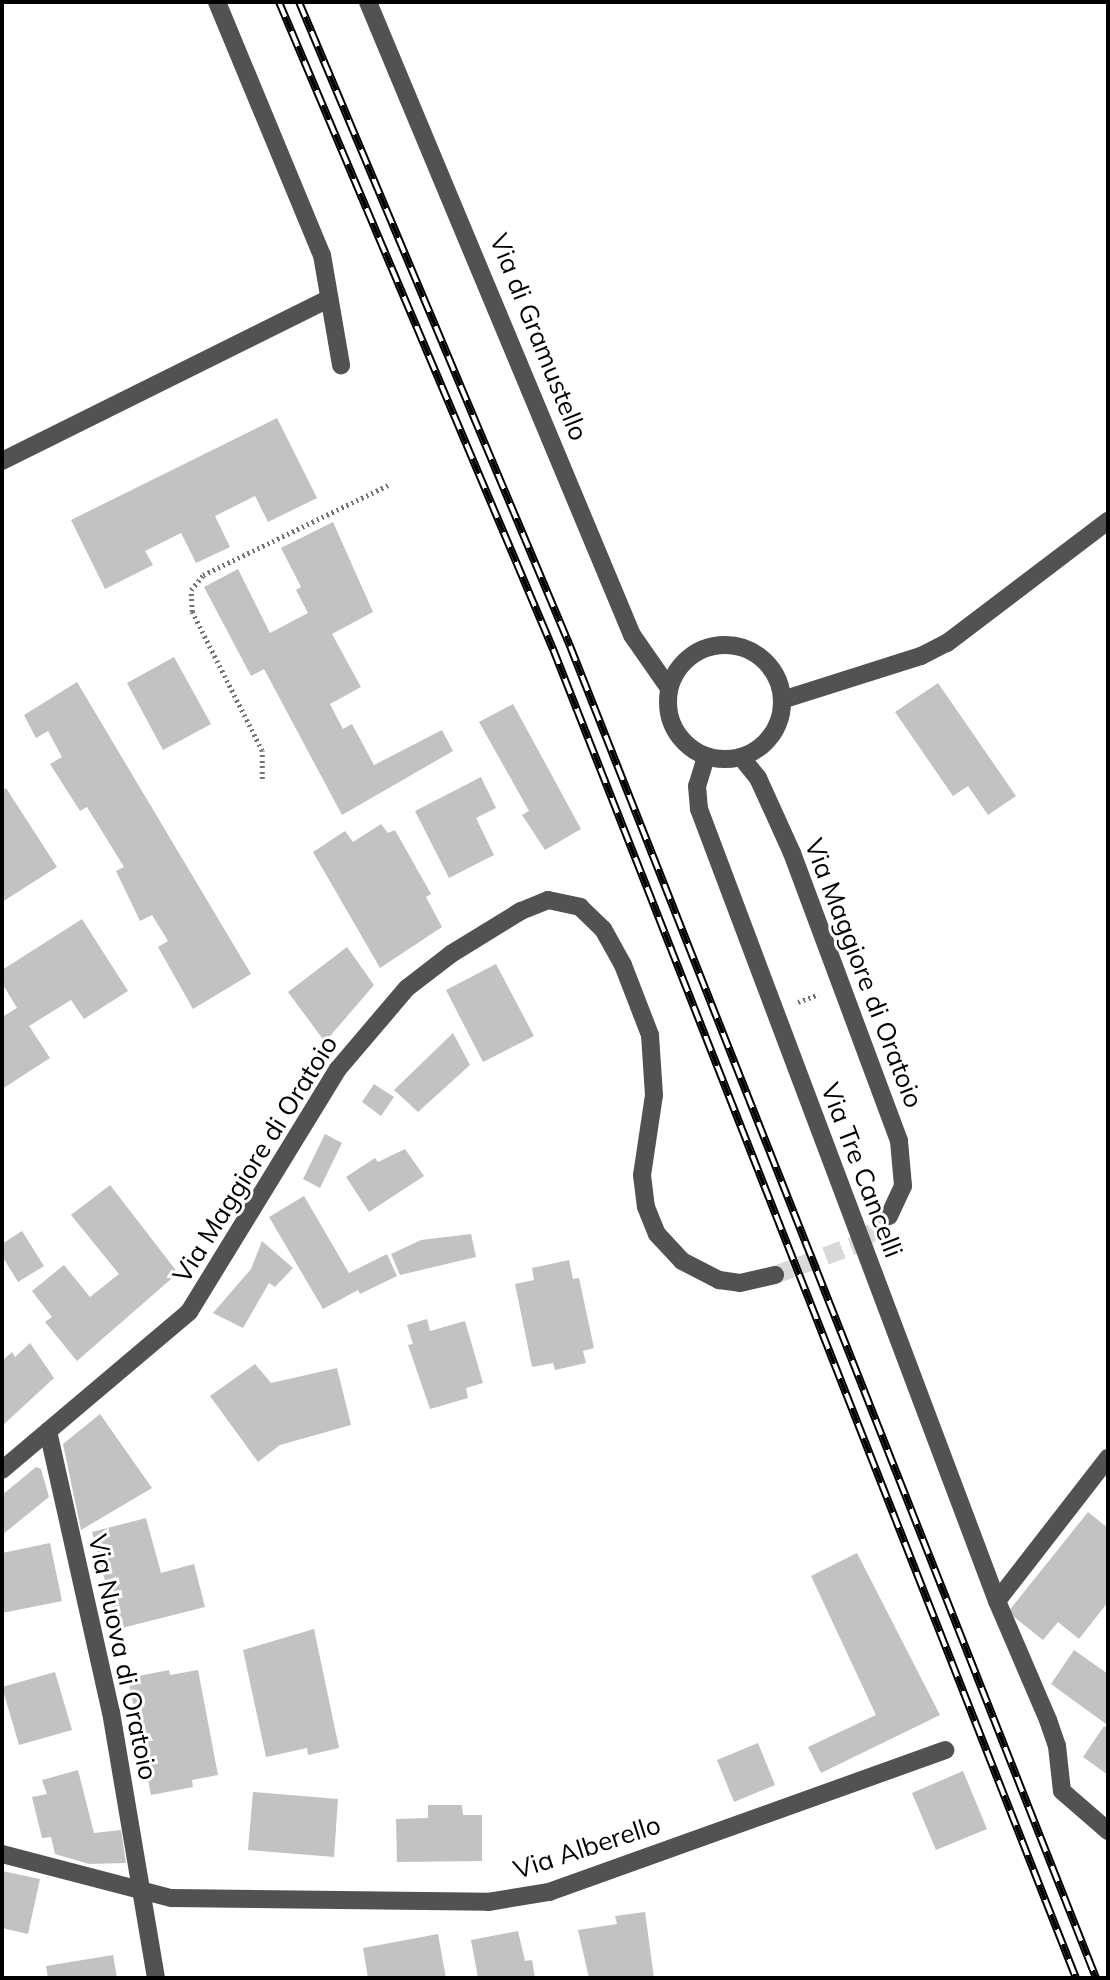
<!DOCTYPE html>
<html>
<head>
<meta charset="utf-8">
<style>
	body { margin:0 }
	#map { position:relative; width:1110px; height:1980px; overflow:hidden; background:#fff; font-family:Mulish,sans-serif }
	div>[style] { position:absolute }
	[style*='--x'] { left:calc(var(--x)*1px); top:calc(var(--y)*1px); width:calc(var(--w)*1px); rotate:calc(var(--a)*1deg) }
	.building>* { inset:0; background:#c2c2c2 }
	.minor-tunnel>* { height:18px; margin-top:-9px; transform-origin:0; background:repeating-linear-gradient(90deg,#d9d9d9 0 18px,transparent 0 27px) }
	.path>* { height:4.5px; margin-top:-2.25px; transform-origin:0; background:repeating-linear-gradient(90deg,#747474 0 2px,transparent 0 5.5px) }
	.minor>* { height:18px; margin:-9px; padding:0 9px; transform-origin:9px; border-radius:9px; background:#525252 }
	.minor>.ring { margin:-9px; padding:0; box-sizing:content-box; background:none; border:18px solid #525252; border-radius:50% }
	.rail>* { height:8px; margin-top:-4px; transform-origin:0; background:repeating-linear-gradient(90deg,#fff 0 16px,#000 0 32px); box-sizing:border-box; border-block:2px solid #000 }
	span { translate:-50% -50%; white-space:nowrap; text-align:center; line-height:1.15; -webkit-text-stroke:6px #fff; paint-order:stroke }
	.street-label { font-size:26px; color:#000 }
	.frame { position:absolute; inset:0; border:4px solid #000; pointer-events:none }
</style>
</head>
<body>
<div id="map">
	<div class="building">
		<i style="clip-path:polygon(277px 418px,317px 498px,268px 522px,255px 496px,215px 516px,230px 547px,196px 563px,181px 533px,145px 551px,153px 565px,105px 589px,71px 520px)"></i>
		<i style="clip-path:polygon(333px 522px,373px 612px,332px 634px,361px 687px,330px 704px,333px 710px,343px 729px,352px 724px,374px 765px,442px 730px,453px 751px,342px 815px,264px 669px,251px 676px,204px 587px,238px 569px,270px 633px,308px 613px,296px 590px,301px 587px,281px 548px)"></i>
		<i style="clip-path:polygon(174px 657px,211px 724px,163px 750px,127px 683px)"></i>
		<i style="clip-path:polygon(77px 682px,251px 974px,193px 1009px,158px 947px,168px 941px,152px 915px,140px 921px,116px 871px,124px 867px,87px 807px,80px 811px,50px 764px,62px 757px,48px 731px,36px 738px,24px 715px)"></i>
		<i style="clip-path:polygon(938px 683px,1016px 796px,988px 815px,968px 786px,953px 796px,895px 712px)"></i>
		<i style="clip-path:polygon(513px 704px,581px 829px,545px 850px,522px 815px,529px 811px,479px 722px)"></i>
		<i style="clip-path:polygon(481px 777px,496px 808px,476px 818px,494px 855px,449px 878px,415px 811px)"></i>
		<i style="clip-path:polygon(6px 788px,57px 867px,2px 902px,2px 791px)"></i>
		<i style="clip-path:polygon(381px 824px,388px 833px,395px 830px,431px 894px,426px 897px,442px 927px,380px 968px,313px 852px,345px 831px,353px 842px)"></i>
		<i style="clip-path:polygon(82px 919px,128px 991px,84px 1019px,71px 1000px,29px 1026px,50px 1058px,2px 1089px,2px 1017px,17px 1008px,2px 983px,2px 970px)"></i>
		<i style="clip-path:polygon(347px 947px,374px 985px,325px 1042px,288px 992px)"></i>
		<i style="clip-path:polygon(496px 964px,534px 1036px,483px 1062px,446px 990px)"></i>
		<i style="clip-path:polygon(453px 1033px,470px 1065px,418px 1112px,394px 1090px)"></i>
		<i style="clip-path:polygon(374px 1084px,394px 1097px,381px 1116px,362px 1102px)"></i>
		<i style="clip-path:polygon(325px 1134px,342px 1143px,320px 1188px,303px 1179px)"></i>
		<i style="clip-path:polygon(405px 1149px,424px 1176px,369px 1212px,346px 1177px,375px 1158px,378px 1162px)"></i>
		<i style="clip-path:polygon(110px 1185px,178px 1273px,77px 1361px,45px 1322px,52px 1317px,32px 1291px,64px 1265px,90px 1297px,119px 1274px,71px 1215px)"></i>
		<i style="clip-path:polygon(304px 1196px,349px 1273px,387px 1254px,397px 1276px,360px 1294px,358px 1290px,323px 1309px,269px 1217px)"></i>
		<i style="clip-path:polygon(22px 1231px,44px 1266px,18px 1282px,2px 1256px,2px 1244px)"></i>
		<i style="clip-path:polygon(471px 1234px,476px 1257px,400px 1275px,391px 1254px,421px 1240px)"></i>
		<i style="clip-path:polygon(262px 1241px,293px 1268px,275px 1287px,269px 1283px,243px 1328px,213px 1313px,251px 1269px)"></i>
		<i style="clip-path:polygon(569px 1260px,573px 1279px,579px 1278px,594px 1348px,583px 1351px,586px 1363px,555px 1370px,553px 1363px,532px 1367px,515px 1284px,534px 1280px,532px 1268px)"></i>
		<i style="clip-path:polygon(427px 1319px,430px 1331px,465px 1321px,483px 1383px,466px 1388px,468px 1398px,430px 1409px,408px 1345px,413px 1344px,407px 1325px)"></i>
		<i style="clip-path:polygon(30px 1343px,54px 1378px,2px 1426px,2px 1361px,12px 1352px,15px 1357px)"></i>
		<i style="clip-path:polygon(255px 1364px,271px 1383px,337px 1368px,351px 1425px,280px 1445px,258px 1462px,210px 1396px)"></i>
		<i style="clip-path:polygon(100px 1414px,152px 1488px,81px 1530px,63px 1444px)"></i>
		<i style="clip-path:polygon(36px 1467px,41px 1469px,49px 1497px,2px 1535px,2px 1495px)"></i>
		<i style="clip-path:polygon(1088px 1512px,1108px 1528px,1108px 1602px,1079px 1639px,1058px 1622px,1043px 1640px,1008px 1612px)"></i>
		<i style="clip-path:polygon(146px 1518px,161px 1573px,194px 1564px,205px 1607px,118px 1629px,92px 1532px)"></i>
		<i style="clip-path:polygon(50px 1543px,62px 1601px,2px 1613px,2px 1553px)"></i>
		<i style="clip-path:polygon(857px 1553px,940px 1715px,821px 1773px,808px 1747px,876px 1715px,811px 1576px)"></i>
		<i style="clip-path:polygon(314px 1629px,339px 1748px,308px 1755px,307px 1748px,266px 1757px,243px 1650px)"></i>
		<i style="clip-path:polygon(1074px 1650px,1108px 1674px,1106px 1724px,1051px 1684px)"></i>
		<i style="clip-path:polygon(169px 1670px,170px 1675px,198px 1670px,218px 1775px,192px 1780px,193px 1787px,151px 1795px,128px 1678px)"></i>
		<i style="clip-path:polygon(55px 1672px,72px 1730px,19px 1745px,2px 1687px)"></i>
		<i style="clip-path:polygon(1104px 1726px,1108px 1729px,1108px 1775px,1083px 1757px)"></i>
		<i style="clip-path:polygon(758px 1743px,775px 1785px,734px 1802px,717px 1760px)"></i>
		<i style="clip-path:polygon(78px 1770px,94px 1833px,121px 1830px,126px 1863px,89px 1864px,55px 1854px,51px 1837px,42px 1838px,32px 1797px,47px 1794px,42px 1780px)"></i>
		<i style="clip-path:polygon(963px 1771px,987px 1829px,936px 1850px,912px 1793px)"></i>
		<i style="clip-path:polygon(253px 1792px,338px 1799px,334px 1857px,248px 1850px)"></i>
		<i style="clip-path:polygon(428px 1805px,462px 1805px,463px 1815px,482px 1815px,482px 1861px,397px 1862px,396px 1819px,428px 1818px)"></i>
		<i style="clip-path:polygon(2px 1871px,40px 1879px,28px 1934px,2px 1928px)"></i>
		<i style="clip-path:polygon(645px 1912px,654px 1978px,589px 1978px,578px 1930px,617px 1924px,615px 1916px)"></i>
		<i style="clip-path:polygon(518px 1931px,525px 1961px,532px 1960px,535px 1978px,478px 1978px,471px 1940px)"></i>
		<i style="clip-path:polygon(438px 1934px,446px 1978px,368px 1978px,363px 1948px)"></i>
		<i style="clip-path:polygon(113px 1955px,117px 1978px,48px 1978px,46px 1966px)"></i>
	</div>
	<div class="minor-tunnel">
		<i style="--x:775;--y:1275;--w:91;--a:-20.6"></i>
		<i style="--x:860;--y:1243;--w:40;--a:-43"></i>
	</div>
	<div class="path">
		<i style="--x:262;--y:779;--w:28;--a:-90"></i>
		<i style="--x:262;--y:751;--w:156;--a:-116.7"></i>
		<i style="--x:192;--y:612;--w:22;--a:-93"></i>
		<i style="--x:191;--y:590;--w:19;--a:-51"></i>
		<i style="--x:203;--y:575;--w:208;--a:-25.9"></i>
		<i style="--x:798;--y:1002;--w:22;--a:-21"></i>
	</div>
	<div class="minor">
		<i style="--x:217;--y:2;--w:274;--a:67.5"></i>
		<i style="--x:322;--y:255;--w:112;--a:80.2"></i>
		<i style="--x:368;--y:2;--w:686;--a:67.36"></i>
		<i style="--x:632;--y:635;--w:65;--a:55.1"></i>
		<i style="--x:2;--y:461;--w:364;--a:-26.4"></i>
		<i class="ring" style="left:668px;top:645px;width:96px;height:96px"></i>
		<i style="--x:782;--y:700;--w:146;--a:-17.6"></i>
		<i style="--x:921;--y:656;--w:29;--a:-27"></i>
		<i style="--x:947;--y:643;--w:202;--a:-37.2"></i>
		<i style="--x:706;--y:757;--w:30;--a:107"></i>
		<i style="--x:697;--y:786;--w:23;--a:85"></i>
		<i style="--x:699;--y:809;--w:846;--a:69.38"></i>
		<i style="--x:997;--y:1601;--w:129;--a:66.8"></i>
		<i style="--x:1048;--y:1720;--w:28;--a:71"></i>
		<i style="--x:1057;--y:1746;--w:45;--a:83.7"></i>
		<i style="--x:1062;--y:1791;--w:61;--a:41"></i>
		<i style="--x:741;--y:757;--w:27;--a:51"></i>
		<i style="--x:758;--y:778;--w:82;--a:65.6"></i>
		<i style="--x:792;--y:853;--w:307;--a:69.6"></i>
		<i style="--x:899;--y:1141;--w:45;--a:84.9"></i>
		<i style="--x:903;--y:1186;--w:33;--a:115"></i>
		<i style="--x:48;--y:1431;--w:288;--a:77.4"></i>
		<i style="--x:111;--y:1712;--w:270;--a:80.4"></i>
		<i style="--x:2;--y:1470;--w:245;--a:-40.2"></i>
		<i style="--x:189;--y:1312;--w:285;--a:-58.5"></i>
		<i style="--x:338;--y:1069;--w:106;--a:-49.6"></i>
		<i style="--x:407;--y:988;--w:56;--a:-37.7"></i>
		<i style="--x:451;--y:954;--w:82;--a:-31.6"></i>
		<i style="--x:521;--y:911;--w:29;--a:-22"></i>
		<i style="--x:548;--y:900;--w:33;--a:12"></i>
		<i style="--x:580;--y:907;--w:32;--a:44"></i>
		<i style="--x:603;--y:929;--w:41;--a:60.9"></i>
		<i style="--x:623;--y:965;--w:75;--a:68.9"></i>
		<i style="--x:650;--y:1035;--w:60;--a:86.2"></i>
		<i style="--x:654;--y:1095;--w:81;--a:98.5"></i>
		<i style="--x:642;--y:1175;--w:32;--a:83"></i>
		<i style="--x:646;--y:1207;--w:29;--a:68"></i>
		<i style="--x:657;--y:1234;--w:37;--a:47"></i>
		<i style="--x:682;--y:1261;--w:42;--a:27.2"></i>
		<i style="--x:719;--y:1280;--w:21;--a:8"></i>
		<i style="--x:740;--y:1283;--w:36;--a:-13"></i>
		<i style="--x:997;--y:1601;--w:181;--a:-52.2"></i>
		<i style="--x:2;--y:1854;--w:175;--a:14.6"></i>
		<i style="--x:171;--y:1898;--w:317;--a:0.7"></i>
		<i style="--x:488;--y:1902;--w:62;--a:-9.3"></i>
		<i style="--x:549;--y:1892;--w:421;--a:-19.7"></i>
	</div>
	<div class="rail">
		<i style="--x:279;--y:2;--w:703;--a:67.05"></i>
		<i style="--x:553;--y:649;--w:1428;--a:68.52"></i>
		<i style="--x:299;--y:2;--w:699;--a:67.18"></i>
		<i style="--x:570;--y:646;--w:1432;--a:68.45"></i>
	</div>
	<div class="street-label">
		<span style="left:539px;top:337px;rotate:68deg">Via di Gramustello</span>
		<span style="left:864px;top:973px;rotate:69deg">Via Maggiore di Oratoio</span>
		<span style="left:255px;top:1159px;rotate:-58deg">Via Maggiore di Oratoio</span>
		<span style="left:862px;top:1170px;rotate:69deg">Via Tre Cancelli</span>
		<span style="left:123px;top:1657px;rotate:78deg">Via Nuova di Oratoio</span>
		<span style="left:587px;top:1847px;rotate:-18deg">Via Alberello</span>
	</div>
	<div class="frame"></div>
</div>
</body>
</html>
